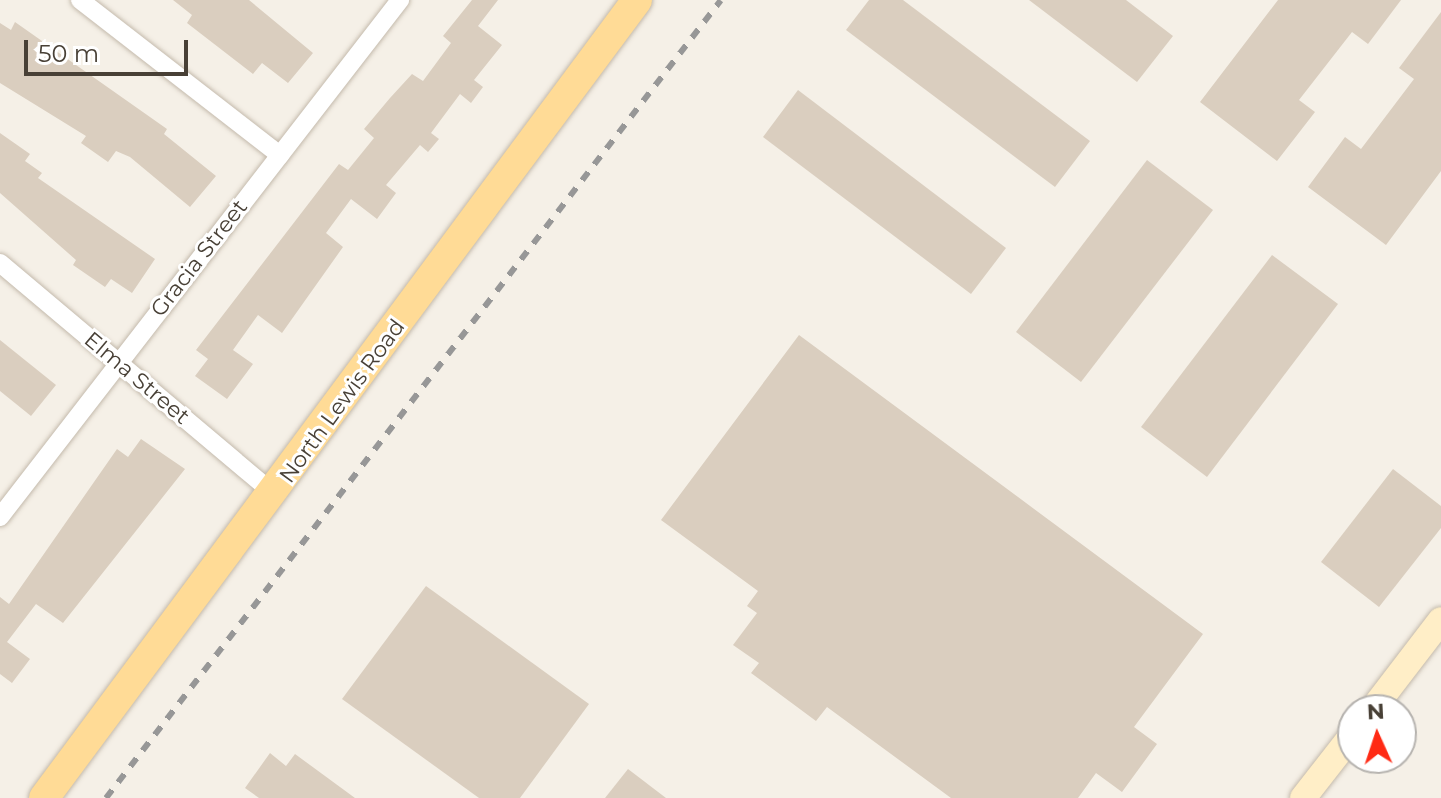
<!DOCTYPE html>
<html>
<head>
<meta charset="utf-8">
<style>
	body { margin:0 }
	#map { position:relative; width:1441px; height:798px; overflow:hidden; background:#f5f0e7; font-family:Montserrat,sans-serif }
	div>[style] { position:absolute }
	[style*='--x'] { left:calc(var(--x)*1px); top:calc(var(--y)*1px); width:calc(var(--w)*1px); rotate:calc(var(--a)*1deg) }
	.building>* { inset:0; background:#dacebf }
	.roads { filter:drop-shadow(0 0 2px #c4baac) drop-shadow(0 0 2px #c4baac) }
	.street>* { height:18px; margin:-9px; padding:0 9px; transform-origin:9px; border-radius:9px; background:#fff }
	.secondary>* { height:26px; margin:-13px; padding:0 13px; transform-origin:13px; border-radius:13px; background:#ffeec7 }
	.primary>* { height:30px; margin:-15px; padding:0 15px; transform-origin:15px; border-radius:15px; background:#ffdb96 }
	.rail>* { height:6px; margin-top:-3px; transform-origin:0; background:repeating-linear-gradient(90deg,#979797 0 10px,transparent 0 20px) }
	span { translate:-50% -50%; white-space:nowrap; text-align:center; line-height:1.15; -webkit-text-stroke:6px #fff; paint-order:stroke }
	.street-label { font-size:22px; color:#484036 }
	.north { position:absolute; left:1337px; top:694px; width:80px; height:80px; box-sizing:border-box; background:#fff; border:2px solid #b6b3af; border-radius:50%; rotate:357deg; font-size:22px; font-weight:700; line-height:32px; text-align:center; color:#484036 }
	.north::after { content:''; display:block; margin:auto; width:28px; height:36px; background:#ff2a14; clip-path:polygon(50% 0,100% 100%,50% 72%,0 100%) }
	.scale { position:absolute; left:24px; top:40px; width:164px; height:36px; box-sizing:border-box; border:4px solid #484036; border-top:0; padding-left:10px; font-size:24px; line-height:28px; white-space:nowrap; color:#484036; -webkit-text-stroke:6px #fff; paint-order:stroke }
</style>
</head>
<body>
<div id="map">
	<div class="building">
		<i style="clip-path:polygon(173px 0,249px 0,313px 53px,288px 83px,262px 63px,253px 74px,187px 23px,192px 15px)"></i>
		<i style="clip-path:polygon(472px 0,498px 0,478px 26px,502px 45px,474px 80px,483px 87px,471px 103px,460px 94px,431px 133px,439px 139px,428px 152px,420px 145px,386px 185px,396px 193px,377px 219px,351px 199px,326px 233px,343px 247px,282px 333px,258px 315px,233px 350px,253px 364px,227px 399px,195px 376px,208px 359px,196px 350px,339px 164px,348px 170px,374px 138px,364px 129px,390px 98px,412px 74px,423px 81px,451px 43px,443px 36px)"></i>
		<i style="clip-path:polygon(869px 0,903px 0,1090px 141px,1055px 187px,846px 30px)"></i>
		<i style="clip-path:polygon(1029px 0,1126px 0,1173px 36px,1137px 82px)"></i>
		<i style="clip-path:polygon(1278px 0,1401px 0,1368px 44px,1352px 32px,1299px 100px,1315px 112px,1277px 161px,1200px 102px)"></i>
		<i style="clip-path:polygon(1441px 12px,1441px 171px,1386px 245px,1308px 187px,1345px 137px,1361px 149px,1414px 79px,1399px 68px)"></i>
		<i style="clip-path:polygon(15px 22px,167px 129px,164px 134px,216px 176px,190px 207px,130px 157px,116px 151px,108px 162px,81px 143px,86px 136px,0 83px,0 23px,11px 30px)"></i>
		<i style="clip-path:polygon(798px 90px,1006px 248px,971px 294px,763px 137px)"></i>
		<i style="clip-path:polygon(0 133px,30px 154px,25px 161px,42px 173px,38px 178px,155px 259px,132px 293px,111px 279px,105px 287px,73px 265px,76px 260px,0 193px)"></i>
		<i style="clip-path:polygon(1147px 160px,1213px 210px,1081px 382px,1016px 332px)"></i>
		<i style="clip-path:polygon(1272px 255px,1338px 304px,1207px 477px,1141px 427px)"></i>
		<i style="clip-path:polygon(799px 335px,1203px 634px,1134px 727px,1157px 744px,1122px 792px,1096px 773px,1078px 798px,951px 798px,827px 707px,816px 721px,751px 673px,759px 663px,733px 645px,757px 613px,747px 606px,758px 591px,661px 520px)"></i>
		<i style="clip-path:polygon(0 340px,56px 385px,31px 416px,0 391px)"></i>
		<i style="clip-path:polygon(141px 439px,185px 469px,63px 623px,36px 604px,7px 642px,30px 659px,12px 683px,0 674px,0 597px,9px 604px,117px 449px,128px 457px)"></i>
		<i style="clip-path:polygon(1393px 469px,1441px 506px,1441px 528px,1379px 607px,1321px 562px)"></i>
		<i style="clip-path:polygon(426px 586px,589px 704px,520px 798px,479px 798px,342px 699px)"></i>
		<i style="clip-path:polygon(270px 753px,286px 766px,295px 754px,355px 798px,259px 798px,245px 788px)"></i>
		<i style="clip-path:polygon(628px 769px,666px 798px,605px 798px)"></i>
	</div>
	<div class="roads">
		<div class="street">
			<i style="--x:80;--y:0;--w:253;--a:37.8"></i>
			<i style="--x:0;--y:263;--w:358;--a:40.1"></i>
			<i style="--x:0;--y:517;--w:654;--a:-52.27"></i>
		</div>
		<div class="secondary">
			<i style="--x:1372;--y:710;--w:113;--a:-52.5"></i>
			<i style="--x:1303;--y:798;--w:81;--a:-52"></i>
		</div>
		<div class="primary">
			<i style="--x:44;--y:798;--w:994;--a:-53.38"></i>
		</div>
	</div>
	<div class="rail">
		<i style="--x:106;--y:798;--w:1007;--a:-52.38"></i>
	</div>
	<div class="street-label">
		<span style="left:199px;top:258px;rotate:-52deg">Gracia Street</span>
		<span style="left:137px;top:378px;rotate:40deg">Elma Street</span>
		<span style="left:342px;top:401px;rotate:-54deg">North Lewis Road</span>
	</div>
	<div class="north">N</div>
	<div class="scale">50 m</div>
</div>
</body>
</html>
